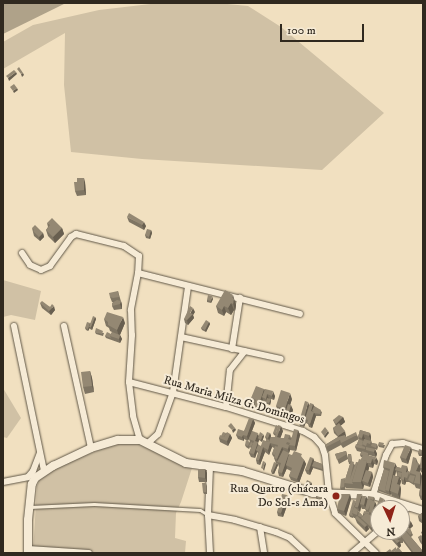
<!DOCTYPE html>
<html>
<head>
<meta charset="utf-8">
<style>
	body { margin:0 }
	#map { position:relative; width:426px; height:556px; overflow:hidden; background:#f1e0c0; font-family:"IM FELL DW Pica",serif }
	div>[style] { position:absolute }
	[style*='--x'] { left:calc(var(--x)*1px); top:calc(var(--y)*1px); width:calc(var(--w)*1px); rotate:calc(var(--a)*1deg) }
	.green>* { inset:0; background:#d0c1a5 }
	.water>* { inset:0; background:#afa289 }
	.roads { filter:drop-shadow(0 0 1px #605747) drop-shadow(0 0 1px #605747) }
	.service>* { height:3px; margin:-1.5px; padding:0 1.5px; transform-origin:1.5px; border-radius:1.5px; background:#f6ebd6 }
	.minor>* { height:6px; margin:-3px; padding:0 3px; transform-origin:3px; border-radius:3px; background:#f6ebd6 }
	.tertiary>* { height:8px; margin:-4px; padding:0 4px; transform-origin:4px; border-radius:4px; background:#f6ebd6 }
	.wall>* { inset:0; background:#7f7563 }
	.shaded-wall>* { inset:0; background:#685f50 }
	.building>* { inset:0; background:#948873 }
	.dots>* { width:11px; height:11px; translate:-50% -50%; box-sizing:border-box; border:2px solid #f6ebd6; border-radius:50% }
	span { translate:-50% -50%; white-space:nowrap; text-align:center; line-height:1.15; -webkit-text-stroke:4px #f6ebd6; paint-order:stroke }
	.street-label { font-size:12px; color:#30291f }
	.poi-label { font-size:12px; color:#30291f }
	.right { translate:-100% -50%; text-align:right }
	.frame { position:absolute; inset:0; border:4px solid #30291f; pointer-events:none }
	.north { position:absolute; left:370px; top:500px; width:40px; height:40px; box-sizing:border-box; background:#f6ebd6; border:1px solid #a79d8d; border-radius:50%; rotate:176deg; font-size:11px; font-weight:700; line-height:16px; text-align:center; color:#30291f }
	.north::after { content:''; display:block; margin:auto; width:14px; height:18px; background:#8f2418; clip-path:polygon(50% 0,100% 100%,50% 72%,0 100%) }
	.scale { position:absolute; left:280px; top:24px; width:84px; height:18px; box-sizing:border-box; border:2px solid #30291f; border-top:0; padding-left:5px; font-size:12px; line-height:14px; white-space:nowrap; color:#30291f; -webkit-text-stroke:3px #f6ebd6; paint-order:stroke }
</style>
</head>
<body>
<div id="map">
	<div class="green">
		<i style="clip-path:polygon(159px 3px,217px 3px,248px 6px,281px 27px,384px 113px,322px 170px,142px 159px,71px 152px,64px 85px,65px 33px,3px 69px,3px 42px,33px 25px,99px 10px)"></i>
		<i style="clip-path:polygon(3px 280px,41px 291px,35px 320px,11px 315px,3px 317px)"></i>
		<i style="clip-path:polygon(3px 388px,21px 418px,7px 438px,3px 437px)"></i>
		<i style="clip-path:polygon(135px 441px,192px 468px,181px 502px,176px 513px,175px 538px,186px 541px,185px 553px,33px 553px,37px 486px,41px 476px,76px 459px,107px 447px)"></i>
	</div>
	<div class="water">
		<i style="clip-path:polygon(3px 3px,66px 3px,3px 34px)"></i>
	</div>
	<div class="roads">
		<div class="service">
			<i style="--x:30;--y:507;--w:64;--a:-2.7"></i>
			<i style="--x:94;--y:504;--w:106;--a:3.2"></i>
			<i style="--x:200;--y:510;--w:9;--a:32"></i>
		</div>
		<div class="minor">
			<i style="--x:22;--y:253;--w:14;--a:56"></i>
			<i style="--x:30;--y:265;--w:12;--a:24"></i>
			<i style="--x:41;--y:270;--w:10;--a:-24"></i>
			<i style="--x:50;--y:266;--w:36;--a:-54"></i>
			<i style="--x:71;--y:237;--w:6;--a:-31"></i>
			<i style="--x:76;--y:234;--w:49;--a:14"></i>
			<i style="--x:124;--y:246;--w:18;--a:34"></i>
			<i style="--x:139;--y:256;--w:17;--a:93"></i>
			<i style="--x:138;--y:273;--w:38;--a:101"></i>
			<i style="--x:131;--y:310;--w:25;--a:88"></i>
			<i style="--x:132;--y:335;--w:47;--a:93.7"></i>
			<i style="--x:129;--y:382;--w:34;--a:83"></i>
			<i style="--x:133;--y:416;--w:25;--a:74"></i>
			<i style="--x:138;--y:273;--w:167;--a:14.2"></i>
			<i style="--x:14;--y:326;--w:148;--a:78.3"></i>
			<i style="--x:64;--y:326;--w:125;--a:77.5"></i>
			<i style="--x:181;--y:337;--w:102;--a:12.4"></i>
			<i style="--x:232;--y:349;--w:52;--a:-81.1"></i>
			<i style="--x:129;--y:382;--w:100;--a:14.5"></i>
			<i style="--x:226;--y:407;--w:81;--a:17.3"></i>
			<i style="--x:303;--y:431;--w:13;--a:29"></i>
			<i style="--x:314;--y:437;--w:12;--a:48"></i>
			<i style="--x:322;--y:446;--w:9;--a:72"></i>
			<i style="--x:325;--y:455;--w:39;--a:84"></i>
			<i style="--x:329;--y:494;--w:20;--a:72"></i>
			<i style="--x:335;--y:513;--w:57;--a:44.3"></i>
			<i style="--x:226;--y:407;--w:37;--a:-84"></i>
			<i style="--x:230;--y:370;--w:24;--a:-52"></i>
			<i style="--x:148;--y:443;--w:13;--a:-42"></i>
			<i style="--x:158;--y:434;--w:45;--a:-70.3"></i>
			<i style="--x:173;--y:392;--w:107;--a:-81.9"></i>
			<i style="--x:210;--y:467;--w:48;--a:92.4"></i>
			<i style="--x:208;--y:515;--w:38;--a:87"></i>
			<i style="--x:3;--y:482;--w:25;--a:-11"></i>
			<i style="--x:28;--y:477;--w:8;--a:-50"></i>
			<i style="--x:33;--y:471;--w:19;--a:-69"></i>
			<i style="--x:373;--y:495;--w:42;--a:-72"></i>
			<i style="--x:386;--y:455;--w:13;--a:-61"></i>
			<i style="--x:392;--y:444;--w:11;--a:-5"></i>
			<i style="--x:403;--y:443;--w:21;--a:17"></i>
			<i style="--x:402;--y:512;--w:9;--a:-36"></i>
			<i style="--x:208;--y:515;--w:27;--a:10"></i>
			<i style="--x:235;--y:520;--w:43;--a:16.3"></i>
			<i style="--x:276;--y:532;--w:15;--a:23"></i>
			<i style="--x:290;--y:538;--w:22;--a:43"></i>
			<i style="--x:260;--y:527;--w:26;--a:81"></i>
			<i style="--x:28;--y:549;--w:61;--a:3.8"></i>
			<i style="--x:352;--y:553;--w:34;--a:-40"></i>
		</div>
		<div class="tertiary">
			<i style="--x:28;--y:553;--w:33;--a:-90"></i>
			<i style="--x:28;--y:520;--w:36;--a:-84"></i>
			<i style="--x:32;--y:484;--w:7;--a:-63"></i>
			<i style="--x:35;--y:478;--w:22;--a:-34"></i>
			<i style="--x:53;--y:466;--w:42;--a:-25.3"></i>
			<i style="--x:91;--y:448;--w:28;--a:-17"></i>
			<i style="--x:118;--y:440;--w:22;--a:0"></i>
			<i style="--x:140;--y:440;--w:51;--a:26.6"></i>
			<i style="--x:186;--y:463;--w:57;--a:8.1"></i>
			<i style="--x:242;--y:471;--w:74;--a:17.2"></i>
			<i style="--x:313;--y:493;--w:60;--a:1.9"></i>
			<i style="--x:373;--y:495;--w:52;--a:17.7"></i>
		</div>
	</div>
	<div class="wall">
		<i style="clip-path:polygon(77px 182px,85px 182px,86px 195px,77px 196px,75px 191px)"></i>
		<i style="clip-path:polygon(127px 217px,146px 226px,144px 230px,129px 222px)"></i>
		<i style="clip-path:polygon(47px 223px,62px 228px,64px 234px,55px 243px,48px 236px,46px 230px,48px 227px)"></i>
		<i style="clip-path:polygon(32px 228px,43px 233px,44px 237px,40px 241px,34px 236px)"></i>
		<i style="clip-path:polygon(151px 230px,152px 233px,150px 239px,146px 238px,145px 235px)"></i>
		<i style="clip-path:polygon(118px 291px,122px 305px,122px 309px,114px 310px,112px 306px,113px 302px,112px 302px,110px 297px)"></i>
		<i style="clip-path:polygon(213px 299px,211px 303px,207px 302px,207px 300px)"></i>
		<i style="clip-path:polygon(235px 302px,236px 305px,235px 311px,234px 310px,231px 315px,226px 312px,224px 316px,218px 313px,216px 306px)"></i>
		<i style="clip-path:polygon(40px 303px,50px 307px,55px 310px,51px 315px,42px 308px)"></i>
		<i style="clip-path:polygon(195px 312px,193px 315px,194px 318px,188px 325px,185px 323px,184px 319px)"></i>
		<i style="clip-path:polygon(95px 317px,96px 319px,92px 330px,90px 329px,90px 328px,88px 331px,86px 330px,85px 328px,90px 323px,90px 324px)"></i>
		<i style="clip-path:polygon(104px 319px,125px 323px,120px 335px,122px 339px,120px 343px,106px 338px,105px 336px,111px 334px,112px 332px,110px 331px,109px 328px,106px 326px)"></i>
		<i style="clip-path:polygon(209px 322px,210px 324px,206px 332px,202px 330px,201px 328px)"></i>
		<i style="clip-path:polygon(95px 332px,104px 333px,103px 336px,96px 334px)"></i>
		<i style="clip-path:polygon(90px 371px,92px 378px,94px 392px,85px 394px,83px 387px)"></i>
		<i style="clip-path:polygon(264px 389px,265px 390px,275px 396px,274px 400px,271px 399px,271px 401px,270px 405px,267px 404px,264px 411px,261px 410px,261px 408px,259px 412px,255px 410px,254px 406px,254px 403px,253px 403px,251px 398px)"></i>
		<i style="clip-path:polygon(292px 399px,290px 405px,293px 410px,290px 419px,286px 418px,285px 415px,279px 413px,276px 406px)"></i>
		<i style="clip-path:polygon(313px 404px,314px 406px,322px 412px,321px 416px,315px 416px,316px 416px,312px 428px,309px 427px,308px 424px,306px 423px,306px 422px,304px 427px,300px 426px,299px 422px,309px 405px)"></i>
		<i style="clip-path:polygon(343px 417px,345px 422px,340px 426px,346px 436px,346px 437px,357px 435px,359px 439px,343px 448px,341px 445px,328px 452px,325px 445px,338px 437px,334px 433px,333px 428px,336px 426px,333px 420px)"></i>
		<i style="clip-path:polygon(253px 419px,255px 423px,252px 431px,259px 436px,264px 436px,262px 442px,259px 440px,258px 443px,258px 445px,261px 446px,266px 441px,266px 439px,265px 437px,270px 433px,271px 436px,271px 437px,275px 437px,276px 436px,274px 435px,273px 433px,283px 431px,280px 438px,284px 438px,290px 435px,291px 438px,298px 430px,300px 435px,296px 451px,290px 450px,289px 453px,287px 453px,289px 455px,303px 459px,304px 460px,306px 464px,299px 483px,291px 480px,289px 476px,291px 471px,287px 469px,287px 468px,283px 477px,279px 476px,278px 472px,279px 467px,278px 464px,277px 463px,278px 465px,274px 474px,272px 474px,271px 471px,276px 463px,274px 458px,274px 457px,273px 456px,272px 454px,274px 448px,272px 447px,269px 455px,265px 452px,260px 465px,257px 464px,256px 460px,258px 453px,257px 452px,255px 458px,251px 457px,249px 453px,251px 448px,250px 447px,249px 449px,246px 447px,245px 445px,250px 442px,249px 439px,250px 435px,248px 441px,244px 439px,244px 441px,238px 439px,236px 435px,244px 431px)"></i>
		<i style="clip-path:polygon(360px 430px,370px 433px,371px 437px,371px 440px,372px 443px,377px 444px,378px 447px,377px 450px,375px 449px,377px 454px,376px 457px,369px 455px,369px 456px,378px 461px,377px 465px,374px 464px,373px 468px,369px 467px,369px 468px,368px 471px,372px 472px,373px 477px,370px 487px,364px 485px,363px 489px,346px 488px,345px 487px,345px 490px,341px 490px,340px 488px,345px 478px,345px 480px,350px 464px,349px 464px,348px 459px,339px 464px,335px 454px,346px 451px,348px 458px,351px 454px,352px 462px,355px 465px,361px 460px,362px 457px,361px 457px,360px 455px,361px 452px,357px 451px,355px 447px,357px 444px,359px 439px,358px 437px)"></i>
		<i style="clip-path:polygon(226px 433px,230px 434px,232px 438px,228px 446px,220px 442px,219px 438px)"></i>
		<i style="clip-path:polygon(378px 445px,385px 445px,384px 448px,379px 447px)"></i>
		<i style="clip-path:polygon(422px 450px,423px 452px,422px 456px,419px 456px,418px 453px)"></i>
		<i style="clip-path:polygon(412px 451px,408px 464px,402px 462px,400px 457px)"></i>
		<i style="clip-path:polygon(evenodd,423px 457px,423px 473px,421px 472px,420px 470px,420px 472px,422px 477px,423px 477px,423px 500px,421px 500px,419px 495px,420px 489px,416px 488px,414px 484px,414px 485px,409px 482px,406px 482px,405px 485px,402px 484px,401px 479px,400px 479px,401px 481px,400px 485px,401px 489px,400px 499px,392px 496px,391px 494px,390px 495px,379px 491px,378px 489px,384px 469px,383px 467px,397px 467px,401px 468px,407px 466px,408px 471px,410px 472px,416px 458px,418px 463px,420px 465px,423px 457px,396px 471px,397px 474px,397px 476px,395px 476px,396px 471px)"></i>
		<i style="clip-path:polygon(313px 458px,314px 461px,322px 464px,323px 466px,323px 471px,313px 468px,310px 475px,307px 474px,305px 470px)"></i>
		<i style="clip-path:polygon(205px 469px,207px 473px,207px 482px,199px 482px,198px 477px)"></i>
		<i style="clip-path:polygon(206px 483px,207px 486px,207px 494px,204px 494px,203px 492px)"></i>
		<i style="clip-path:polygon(312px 484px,310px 489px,306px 487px,305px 485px)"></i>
		<i style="clip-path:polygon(350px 494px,351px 499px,346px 516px,338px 513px,337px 509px)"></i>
		<i style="clip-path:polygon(316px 496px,321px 498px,325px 506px,323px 507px,316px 498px)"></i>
		<i style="clip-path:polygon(evenodd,362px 496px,367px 499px,374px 497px,375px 499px,374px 501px,375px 502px,377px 506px,374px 517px,372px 531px,368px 527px,369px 529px,366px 532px,357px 523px,355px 518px,354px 518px,354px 517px,353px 518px,350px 517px,349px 515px,356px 501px,362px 496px,361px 507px,362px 509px,365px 509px,366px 511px,363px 514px,363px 516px,358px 511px,360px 512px,361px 507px)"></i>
		<i style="clip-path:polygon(289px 500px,283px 517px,278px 516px,277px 512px)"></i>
		<i style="clip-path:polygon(423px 512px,423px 524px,419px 521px,418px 516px)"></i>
		<i style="clip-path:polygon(403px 518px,411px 522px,413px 526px,410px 529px,413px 535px,411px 537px,422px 550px,423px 553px,412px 553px,403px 541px,403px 543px,400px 543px,401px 546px,399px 548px,385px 532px,402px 532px,404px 529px,403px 527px,408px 529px,409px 529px,404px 523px)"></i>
		<i style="clip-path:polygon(423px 531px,423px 546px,420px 542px,418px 537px,423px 537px,421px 532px)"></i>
	</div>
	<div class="shaded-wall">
		<i style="clip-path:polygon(16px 72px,17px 74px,9px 81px,8px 78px)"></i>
		<i style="clip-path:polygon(23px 73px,24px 75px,22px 77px,21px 74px)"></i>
		<i style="clip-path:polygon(17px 88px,18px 90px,14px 93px,13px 91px)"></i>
		<i style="clip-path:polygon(84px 178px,85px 182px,86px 195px,84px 190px)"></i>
		<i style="clip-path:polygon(144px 222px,146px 226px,144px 230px,142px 225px)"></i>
		<i style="clip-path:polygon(62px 228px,64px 234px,55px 243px,53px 237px)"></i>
		<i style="clip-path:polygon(151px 230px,152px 233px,150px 239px,149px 237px)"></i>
		<i style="clip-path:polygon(43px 233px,44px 237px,40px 241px,39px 237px)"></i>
		<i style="clip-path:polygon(233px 295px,236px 305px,235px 311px,232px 297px)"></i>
		<i style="clip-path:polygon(212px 296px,213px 299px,211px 303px,211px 301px)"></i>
		<i style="clip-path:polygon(121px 301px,122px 305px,122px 309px,120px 304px)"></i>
		<i style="clip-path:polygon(231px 303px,234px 310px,231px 315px,228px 308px)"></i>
		<i style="clip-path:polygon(54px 306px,55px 310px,51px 315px,49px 311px)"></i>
		<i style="clip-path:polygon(224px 306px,226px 312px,224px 316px,222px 310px)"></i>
		<i style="clip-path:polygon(193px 308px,195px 312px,193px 315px,194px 318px,188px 325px,187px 320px)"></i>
		<i style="clip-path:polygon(95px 317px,96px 319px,92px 330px,91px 327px)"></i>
		<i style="clip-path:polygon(123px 317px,125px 323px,119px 337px,117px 330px)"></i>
		<i style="clip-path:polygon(209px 322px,210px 324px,206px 332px,205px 330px)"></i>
		<i style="clip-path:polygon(90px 323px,91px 325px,88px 331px,88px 329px)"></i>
		<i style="clip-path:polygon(120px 335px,122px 339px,120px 343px,119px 339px)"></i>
		<i style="clip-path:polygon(90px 371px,92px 378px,94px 392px,92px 386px)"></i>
		<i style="clip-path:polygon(264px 389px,266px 393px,262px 397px,263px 400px,259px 412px,258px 407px)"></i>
		<i style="clip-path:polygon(273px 391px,275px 396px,274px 400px,272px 396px)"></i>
		<i style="clip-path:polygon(290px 393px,292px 399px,287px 415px,285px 409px)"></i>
		<i style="clip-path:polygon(267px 394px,269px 399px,267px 402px,266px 399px)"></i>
		<i style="clip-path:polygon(271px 399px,271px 401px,270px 405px,269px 403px)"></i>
		<i style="clip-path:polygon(266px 402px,267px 404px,264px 411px,264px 408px)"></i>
		<i style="clip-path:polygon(308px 402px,310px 407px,305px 419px,306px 422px,304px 427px,303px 423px)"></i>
		<i style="clip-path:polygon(313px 404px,315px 409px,312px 413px,311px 411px)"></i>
		<i style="clip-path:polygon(291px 405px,293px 410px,290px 419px,288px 415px)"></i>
		<i style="clip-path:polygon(314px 412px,316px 416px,312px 428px,310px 424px)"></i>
		<i style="clip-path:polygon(343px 417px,345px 422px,338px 428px,336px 424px)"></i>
		<i style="clip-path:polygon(253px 419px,255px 423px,248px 441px,247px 436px)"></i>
		<i style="clip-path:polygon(281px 426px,283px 431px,279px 442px,277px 437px)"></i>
		<i style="clip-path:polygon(235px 428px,236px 430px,233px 433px,232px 430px)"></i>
		<i style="clip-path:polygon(298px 430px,300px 435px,296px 451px,295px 446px)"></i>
		<i style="clip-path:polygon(328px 431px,329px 433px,325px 438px,324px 436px)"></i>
		<i style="clip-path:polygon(345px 431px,346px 436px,340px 441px,338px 436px)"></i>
		<i style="clip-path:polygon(258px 433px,259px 438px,258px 438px,259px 440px,258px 443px,259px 447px,256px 450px,257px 452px,255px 458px,254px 454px,255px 441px)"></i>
		<i style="clip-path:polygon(270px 433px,271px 436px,269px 440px,268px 438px)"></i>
		<i style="clip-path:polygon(370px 433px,371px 437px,371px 440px,369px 436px)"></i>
		<i style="clip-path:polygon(230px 434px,232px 438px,228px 446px,227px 441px)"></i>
		<i style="clip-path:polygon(263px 434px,264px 436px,262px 442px,261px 440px)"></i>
		<i style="clip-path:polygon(363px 434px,365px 439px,364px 443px,362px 438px)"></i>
		<i style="clip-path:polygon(243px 435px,244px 439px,244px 441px,242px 437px)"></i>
		<i style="clip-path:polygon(270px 443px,272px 447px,269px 455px,268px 450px)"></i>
		<i style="clip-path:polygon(289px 445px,290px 450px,289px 453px,288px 449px)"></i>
		<i style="clip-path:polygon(263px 447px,265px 452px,260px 465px,259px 460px)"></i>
		<i style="clip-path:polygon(282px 447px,284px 451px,278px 462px,277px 459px)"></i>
		<i style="clip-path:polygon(411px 447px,412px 451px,408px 464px,406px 459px)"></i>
		<i style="clip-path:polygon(375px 449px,377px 454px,376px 457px,374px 452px)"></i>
		<i style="clip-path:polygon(289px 453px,290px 458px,286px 465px,287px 468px,283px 477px,282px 473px)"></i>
		<i style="clip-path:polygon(376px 457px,378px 461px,377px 465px,375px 460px)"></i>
		<i style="clip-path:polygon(313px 458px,315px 463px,312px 466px,313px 468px,310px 475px,309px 470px)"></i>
		<i style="clip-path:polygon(372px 459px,374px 464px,373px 468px,371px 463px)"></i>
		<i style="clip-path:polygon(304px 460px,306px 464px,299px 483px,297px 479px)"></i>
		<i style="clip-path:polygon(367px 461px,369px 468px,365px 482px,362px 481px,364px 485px,363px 489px,361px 482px)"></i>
		<i style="clip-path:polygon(265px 462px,266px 464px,264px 471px,263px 469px)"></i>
		<i style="clip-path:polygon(277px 463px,278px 465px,274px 474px,273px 472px)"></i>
		<i style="clip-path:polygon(395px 463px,397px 467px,395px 470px,396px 471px,391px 492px,390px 491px,391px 494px,390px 495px,389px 491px)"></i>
		<i style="clip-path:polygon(419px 464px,421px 468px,420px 468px,420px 470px,418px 476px,416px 471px)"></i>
		<i style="clip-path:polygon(407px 466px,408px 471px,408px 475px,406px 472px)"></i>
		<i style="clip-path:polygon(205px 469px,207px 473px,207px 482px,205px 478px)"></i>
		<i style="clip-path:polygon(372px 472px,373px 477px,370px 487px,368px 483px)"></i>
		<i style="clip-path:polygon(420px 472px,422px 476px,421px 489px,420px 484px)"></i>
		<i style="clip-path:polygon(399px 477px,401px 481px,400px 485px,401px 489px,400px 499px,398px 494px,397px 484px)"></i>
		<i style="clip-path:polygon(404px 477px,406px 482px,405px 485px,404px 480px)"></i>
		<i style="clip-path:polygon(311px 482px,312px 484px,310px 489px,309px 486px)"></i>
		<i style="clip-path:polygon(350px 494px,351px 499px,346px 516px,344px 511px)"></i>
		<i style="clip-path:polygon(362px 494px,363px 499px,360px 504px,361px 507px,360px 512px,358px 507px)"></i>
		<i style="clip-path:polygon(287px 495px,289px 500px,283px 517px,281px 513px)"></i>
		<i style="clip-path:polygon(366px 496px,368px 500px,367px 500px,368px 502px,366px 509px,364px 505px)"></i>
		<i style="clip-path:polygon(384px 499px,386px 503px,384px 508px,381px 508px)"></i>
		<i style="clip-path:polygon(375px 502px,377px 506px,374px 517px,372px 513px)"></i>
		<i style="clip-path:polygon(378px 521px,378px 527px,372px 531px,371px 527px)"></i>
		<i style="clip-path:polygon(411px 522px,413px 526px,409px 529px,408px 524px)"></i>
		<i style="clip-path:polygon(367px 525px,369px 529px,366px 532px,365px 527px)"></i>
		<i style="clip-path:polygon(400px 541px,401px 546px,399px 548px,397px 543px)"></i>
	</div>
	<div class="building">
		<i style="clip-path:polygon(19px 67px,23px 73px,21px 74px,17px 69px)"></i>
		<i style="clip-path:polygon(14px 70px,16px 72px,8px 78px,6px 76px)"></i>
		<i style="clip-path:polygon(14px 84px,17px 88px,13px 91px,10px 87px)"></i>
		<i style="clip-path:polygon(77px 178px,84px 178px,84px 190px,75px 191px,74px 182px,77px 182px)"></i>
		<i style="clip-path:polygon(129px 213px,144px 222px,142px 225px,127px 217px)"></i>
		<i style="clip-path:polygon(52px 218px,62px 228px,53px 237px,46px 230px,50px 225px,47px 223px)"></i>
		<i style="clip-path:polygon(35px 225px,43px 233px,39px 237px,33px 231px,34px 230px,32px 228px)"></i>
		<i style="clip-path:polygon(147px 229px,151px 230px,149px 237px,145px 235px)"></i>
		<i style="clip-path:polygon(225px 290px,233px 295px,232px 297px,234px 299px,233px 304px,231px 303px,228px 308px,224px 306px,222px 310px,216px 306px)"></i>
		<i style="clip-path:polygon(118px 291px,119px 297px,113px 298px,110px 297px,109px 293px)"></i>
		<i style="clip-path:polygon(208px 295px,212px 296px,211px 301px,207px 300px)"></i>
		<i style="clip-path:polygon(117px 300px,121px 301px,120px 304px,112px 306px,112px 303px)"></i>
		<i style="clip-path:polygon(42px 301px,50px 307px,52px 304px,54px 306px,49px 311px,40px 303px)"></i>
		<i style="clip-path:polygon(190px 306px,193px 308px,190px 313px,193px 314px,187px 320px,184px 319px)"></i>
		<i style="clip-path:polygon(107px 312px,123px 317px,117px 330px,108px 325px,108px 322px,104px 319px)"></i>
		<i style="clip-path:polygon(93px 316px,95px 317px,91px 327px,89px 327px)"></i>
		<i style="clip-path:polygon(206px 320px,209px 322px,205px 330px,201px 328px)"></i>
		<i style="clip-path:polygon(87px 322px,90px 323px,88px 329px,85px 328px)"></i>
		<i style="clip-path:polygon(96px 328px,103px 331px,102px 334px,95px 332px)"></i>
		<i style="clip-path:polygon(107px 332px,111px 334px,110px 336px,111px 338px,105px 336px)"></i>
		<i style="clip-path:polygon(112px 332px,120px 335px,119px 339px,110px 336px)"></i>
		<i style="clip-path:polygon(90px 371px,92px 386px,83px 387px,81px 372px)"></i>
		<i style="clip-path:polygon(256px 386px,264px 389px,258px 407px,254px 406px,256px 400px,251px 398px)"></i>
		<i style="clip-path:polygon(265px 389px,273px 391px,272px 396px,267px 394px,266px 399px,262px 397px)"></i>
		<i style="clip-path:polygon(281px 390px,290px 393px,285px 409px,276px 406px)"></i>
		<i style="clip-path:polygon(267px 398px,271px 399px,269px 403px,266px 402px)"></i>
		<i style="clip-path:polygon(263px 400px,266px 401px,264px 408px,260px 407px)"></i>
		<i style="clip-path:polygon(305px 401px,308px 402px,303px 423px,299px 422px)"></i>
		<i style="clip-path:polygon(310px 403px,313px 404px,311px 411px,314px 412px,310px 424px,307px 423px,308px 420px,305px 419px)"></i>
		<i style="clip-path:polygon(288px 404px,291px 405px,288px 415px,285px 414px)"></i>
		<i style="clip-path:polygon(314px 406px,321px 410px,320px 414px,314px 413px,314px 412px,312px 411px)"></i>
		<i style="clip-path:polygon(339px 415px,343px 417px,336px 424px,333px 420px)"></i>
		<i style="clip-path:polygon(249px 418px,253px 419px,247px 436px,243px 435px,242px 437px,236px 435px,238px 429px,244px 431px)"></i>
		<i style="clip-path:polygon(231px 423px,235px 428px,232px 430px,228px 426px)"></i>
		<i style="clip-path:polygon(339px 423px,345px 431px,338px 436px,333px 428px)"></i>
		<i style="clip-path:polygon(276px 425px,278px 426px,276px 434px,273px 433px)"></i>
		<i style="clip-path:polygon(evenodd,278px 425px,281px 426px,277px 437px,281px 438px,284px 438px,285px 434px,290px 435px,288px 439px,291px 440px,294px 429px,298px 430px,295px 446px,289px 445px,288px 449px,282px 447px,277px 459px,274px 458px,278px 445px,270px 443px,268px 450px,263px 447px,259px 460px,256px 460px,263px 440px,269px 442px,271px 437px,275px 437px,278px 425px,287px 442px,290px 443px,289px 445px,286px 444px,287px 442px)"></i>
		<i style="clip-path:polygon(325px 427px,328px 431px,324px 436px,321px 432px)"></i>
		<i style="clip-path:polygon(360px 430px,370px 433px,369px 436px,363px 434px,362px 438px,358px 437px)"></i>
		<i style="clip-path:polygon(252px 431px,258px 433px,255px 441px,258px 442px,254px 454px,249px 453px,254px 441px,249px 439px)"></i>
		<i style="clip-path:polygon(223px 432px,226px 433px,224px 437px,221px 436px)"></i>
		<i style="clip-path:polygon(227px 432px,230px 434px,227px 441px,219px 438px,220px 435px,224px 437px)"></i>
		<i style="clip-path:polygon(260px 432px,263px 434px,261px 440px,258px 438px)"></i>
		<i style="clip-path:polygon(267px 432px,270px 433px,268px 438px,265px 437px)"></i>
		<i style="clip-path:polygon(356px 432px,357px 435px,341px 443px,340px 440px,326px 447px,325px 445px,338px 437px,345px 435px,346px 437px)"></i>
		<i style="clip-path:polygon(266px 439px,269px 440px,269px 442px,266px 441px)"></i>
		<i style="clip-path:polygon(359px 439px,363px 441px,362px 444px,363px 445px,361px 446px,357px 444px)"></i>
		<i style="clip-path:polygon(364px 439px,371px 441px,370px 444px,367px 443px,366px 446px,362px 444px)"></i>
		<i style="clip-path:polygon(246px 440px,250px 442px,248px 446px,245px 445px)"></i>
		<i style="clip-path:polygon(251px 442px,253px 443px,251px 447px,249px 446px)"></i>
		<i style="clip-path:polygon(379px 442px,384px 443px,383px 446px,378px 445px)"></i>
		<i style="clip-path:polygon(372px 443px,377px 444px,376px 448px,371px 446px)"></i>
		<i style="clip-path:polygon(356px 444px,365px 447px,365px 449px,355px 447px)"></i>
		<i style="clip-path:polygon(258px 445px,261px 446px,259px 452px,256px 450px)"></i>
		<i style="clip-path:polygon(405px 445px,411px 447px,406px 459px,400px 457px)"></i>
		<i style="clip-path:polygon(275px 446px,278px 447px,275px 455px,272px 454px)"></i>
		<i style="clip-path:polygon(366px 447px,375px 449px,374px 452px,366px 450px)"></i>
		<i style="clip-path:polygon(419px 449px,422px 450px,421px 454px,418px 453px)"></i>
		<i style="clip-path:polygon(283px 450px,289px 453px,282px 473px,278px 472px,281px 463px,277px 462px)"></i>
		<i style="clip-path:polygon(294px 451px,302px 454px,301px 456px,304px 460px,297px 479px,289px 476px,292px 468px,286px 465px,289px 454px,292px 455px)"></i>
		<i style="clip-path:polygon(346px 451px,347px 454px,337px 460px,335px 454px)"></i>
		<i style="clip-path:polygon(362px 451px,368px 453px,368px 455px,360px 455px)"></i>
		<i style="clip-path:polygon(348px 454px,351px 454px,352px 461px,348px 462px)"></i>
		<i style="clip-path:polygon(363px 454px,376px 457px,375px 460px,372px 459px,371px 463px,367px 463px,367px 461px,361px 460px)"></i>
		<i style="clip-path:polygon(310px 457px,313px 458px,309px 470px,305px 470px)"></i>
		<i style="clip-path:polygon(413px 457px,416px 458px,416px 462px,419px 464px,416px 471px,420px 472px,420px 484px,414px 483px,416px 475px,410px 473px)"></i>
		<i style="clip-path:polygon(421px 457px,423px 457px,423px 468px,420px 468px)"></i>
		<i style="clip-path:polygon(359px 459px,367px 461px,361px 482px,352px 482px)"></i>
		<i style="clip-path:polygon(384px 460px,395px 463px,389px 491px,385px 490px,390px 469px,383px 467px)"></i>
		<i style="clip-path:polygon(263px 461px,265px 462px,263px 469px,261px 468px)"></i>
		<i style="clip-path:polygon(314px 461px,322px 464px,322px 469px,312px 466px)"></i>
		<i style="clip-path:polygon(351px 461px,354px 462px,350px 479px,356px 462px,358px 462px,352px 482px,353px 484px,344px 483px)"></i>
		<i style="clip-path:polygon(274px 462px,277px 463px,273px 472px,271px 471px)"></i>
		<i style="clip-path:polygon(402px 465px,407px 466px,406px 472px,409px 473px,407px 478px,404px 477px,404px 480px,401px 479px,402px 472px,395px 470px,396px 467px,401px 468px)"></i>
		<i style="clip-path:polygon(198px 469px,205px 469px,205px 478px,198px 477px)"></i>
		<i style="clip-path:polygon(384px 469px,389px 471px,385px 490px,386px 492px,378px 489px)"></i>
		<i style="clip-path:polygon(366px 470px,372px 472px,368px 483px,362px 481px)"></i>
		<i style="clip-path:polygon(407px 471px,410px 472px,410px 475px,409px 473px,407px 473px)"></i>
		<i style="clip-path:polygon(398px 472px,402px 473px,401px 477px,397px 476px)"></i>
		<i style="clip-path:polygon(393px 475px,399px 477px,397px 484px,400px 485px,398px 494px,390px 491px)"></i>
		<i style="clip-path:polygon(410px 475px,415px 476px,413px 483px,408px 480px)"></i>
		<i style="clip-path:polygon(422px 477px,423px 477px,423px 496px,419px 495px)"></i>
		<i style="clip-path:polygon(345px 478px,344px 487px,340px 488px,341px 479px)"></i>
		<i style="clip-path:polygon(307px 480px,311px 482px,309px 486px,305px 485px)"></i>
		<i style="clip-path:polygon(202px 483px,206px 483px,206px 492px,203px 492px)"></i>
		<i style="clip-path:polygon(282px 494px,287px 495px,281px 513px,277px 512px)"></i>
		<i style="clip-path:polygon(340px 494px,350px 494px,344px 511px,337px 509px)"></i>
		<i style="clip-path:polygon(357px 494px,362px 494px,358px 507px,355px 507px)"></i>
		<i style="clip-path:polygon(316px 496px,320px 497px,319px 500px,322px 497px,324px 503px,323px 505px)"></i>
		<i style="clip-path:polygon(362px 496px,366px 496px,364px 505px,360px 504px)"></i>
		<i style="clip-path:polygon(368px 496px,374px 497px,373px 500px,368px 498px,367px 500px)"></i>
		<i style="clip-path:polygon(380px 497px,384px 499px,381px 508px,377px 508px,378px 506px,377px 505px)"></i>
		<i style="clip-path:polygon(368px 498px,375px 502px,372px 513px,369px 512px,370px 505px,368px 510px,365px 509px)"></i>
		<i style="clip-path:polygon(353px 500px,356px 501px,352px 513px,353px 516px,349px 515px)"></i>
		<i style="clip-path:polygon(389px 502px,393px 503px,391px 508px,391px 507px,388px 505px)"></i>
		<i style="clip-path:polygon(386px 505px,391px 507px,390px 508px,385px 508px)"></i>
		<i style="clip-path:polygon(354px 507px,358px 510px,357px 515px,352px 513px)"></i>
		<i style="clip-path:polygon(364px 511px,369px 512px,369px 514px,366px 513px,365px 514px,363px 514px)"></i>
		<i style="clip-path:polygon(359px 512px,363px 516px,361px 517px,358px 516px)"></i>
		<i style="clip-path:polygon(423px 512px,423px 521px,418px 516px)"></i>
		<i style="clip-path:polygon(366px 513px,378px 519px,378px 521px,371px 527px,361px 518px)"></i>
		<i style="clip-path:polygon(406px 515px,411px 522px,408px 524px,403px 518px)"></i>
		<i style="clip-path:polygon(357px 516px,367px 525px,365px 527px,355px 518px)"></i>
		<i style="clip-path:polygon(405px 525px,408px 529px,410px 528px,412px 533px,410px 535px,403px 527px)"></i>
		<i style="clip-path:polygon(402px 527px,422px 550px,419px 553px,414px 553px,401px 536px,401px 538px,397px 539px,400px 541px,397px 543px,387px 532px,402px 532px)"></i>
		<i style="clip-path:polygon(421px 535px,423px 537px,423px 543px,418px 537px)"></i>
		<i style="clip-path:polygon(396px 547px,396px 550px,393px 553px,391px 551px)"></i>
		<i style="clip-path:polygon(398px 547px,403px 553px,387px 553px,386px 552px,390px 549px,393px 553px)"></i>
	</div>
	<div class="dots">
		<i style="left:336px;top:496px;background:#8f2418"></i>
	</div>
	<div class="street-label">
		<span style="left:234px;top:400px;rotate:16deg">Rua Maria Milza G. Domingos</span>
	</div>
	<div class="poi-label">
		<span class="right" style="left:328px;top:496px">Rua Quatro (chácara<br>Do Sol-s Ama)</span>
	</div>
	<div class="frame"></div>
	<div class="north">N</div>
	<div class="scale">100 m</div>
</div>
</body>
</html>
